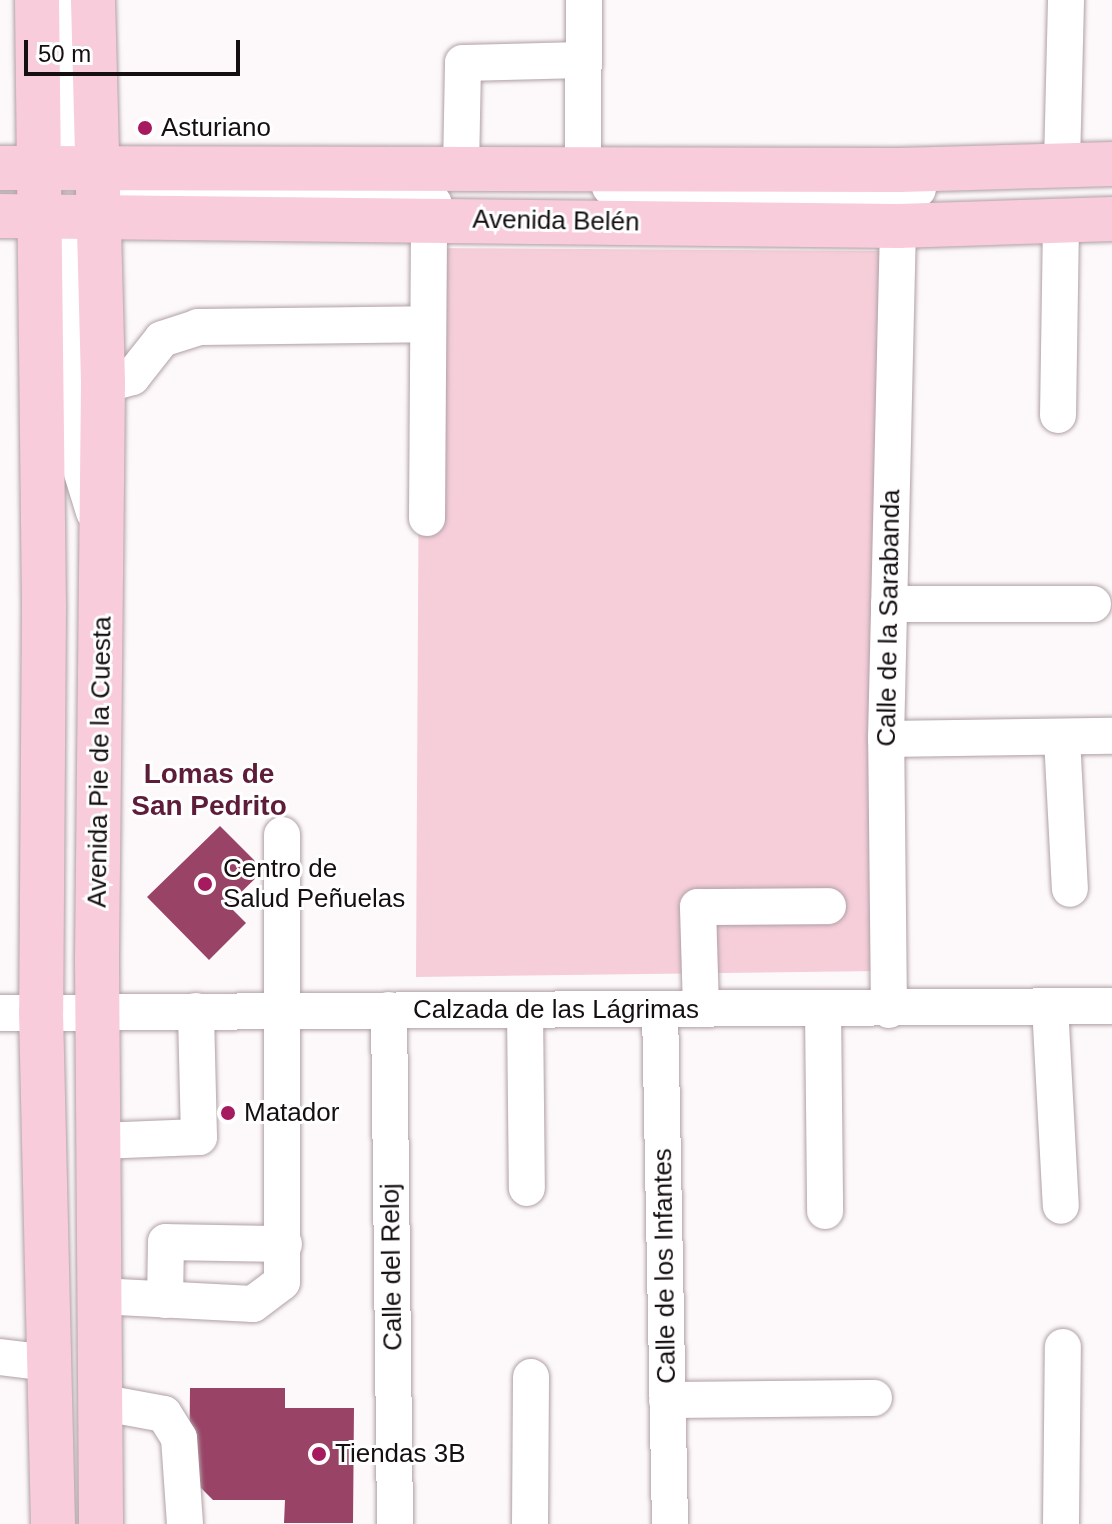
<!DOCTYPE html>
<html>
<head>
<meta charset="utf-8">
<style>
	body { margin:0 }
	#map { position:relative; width:1112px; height:1524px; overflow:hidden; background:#fdf9fa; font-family:Arial,sans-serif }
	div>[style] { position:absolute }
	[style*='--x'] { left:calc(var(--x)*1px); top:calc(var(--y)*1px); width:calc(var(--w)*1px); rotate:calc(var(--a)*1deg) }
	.green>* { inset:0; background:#f5ceda }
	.building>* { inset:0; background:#994366 }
	.roads { filter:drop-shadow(0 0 2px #b0a0a5) drop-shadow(0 0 2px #b0a0a5) }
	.minor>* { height:36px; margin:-18px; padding:0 18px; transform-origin:18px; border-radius:18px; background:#fff }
	.major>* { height:44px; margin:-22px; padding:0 22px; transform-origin:22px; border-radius:22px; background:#f8ccdb }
	.dots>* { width:22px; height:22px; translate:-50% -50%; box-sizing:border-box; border:4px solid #fff; border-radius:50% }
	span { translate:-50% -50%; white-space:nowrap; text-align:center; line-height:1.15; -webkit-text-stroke:6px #fff; paint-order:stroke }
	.poi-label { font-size:26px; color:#150f11 }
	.left { translate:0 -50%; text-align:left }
	.street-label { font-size:26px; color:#150f11 }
	.neighbourhood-label { font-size:28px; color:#5d1c38; font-weight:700 }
	.scale { position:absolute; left:24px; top:40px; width:216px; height:36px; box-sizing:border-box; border:4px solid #150f11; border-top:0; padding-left:10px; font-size:24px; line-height:28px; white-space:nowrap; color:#150f11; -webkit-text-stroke:6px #fff; paint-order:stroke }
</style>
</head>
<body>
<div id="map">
	<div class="green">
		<i style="clip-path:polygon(420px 248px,886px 251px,880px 971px,416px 977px)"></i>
	</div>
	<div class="building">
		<i style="clip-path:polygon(220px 826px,264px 870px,228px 905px,246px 923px,209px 960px,147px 897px)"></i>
		<i style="clip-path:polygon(190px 1388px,285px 1388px,285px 1408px,354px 1408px,353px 1523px,284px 1523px,285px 1500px,213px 1500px,189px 1476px)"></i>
	</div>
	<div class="roads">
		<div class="minor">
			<i style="--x:1062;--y:164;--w:164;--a:-88.6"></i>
			<i style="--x:38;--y:168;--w:45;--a:-51.3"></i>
			<i style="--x:66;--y:133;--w:133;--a:-91.3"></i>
			<i style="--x:461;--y:169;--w:106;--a:-88.9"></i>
			<i style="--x:463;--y:63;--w:121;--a:-1.4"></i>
			<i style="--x:583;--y:169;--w:169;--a:-89.7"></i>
			<i style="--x:610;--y:187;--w:139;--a:3.3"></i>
			<i style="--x:749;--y:195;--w:169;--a:-2"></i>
			<i style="--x:98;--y:201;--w:50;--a:-5.7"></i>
			<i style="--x:148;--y:196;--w:215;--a:-0.3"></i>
			<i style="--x:363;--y:195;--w:71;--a:6.4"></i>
			<i style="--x:103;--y:385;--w:30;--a:-15"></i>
			<i style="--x:132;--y:377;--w:48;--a:-51.7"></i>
			<i style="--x:162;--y:339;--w:38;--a:-18"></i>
			<i style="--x:198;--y:327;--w:230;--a:-0.7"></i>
			<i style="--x:1058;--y:415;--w:196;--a:-89.1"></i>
			<i style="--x:94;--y:512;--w:82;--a:-107.1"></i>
			<i style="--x:70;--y:434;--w:172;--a:-92"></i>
			<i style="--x:64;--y:262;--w:57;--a:-53.5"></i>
			<i style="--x:427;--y:518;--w:299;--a:-89.6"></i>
			<i style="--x:889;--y:604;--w:204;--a:0"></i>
			<i style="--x:1062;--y:738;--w:151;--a:87"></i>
			<i style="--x:886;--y:739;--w:226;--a:-0.8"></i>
			<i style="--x:1050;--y:1006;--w:200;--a:86.9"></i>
			<i style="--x:823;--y:1008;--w:203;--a:89.4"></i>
			<i style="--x:660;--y:1009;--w:515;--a:88.89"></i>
			<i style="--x:701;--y:1009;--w:102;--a:-91.7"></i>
			<i style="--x:698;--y:907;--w:130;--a:-0.4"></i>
			<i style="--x:389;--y:1010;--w:514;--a:89.33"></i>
			<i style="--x:525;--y:1010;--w:178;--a:89.4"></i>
			<i style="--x:889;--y:1010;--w:271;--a:-90.6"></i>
			<i style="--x:886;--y:739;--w:513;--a:-88.66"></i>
			<i style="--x:0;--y:1013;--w:1112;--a:-0.36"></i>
			<i style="--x:98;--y:1141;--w:101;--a:-2.3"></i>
			<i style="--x:199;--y:1137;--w:126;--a:-91.4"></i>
			<i style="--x:99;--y:1296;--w:154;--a:3"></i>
			<i style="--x:253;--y:1304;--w:36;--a:-37"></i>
			<i style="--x:282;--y:1282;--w:447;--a:-90"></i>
			<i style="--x:165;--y:1300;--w:58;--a:-89"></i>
			<i style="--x:166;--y:1242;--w:118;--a:1"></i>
			<i style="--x:0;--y:1357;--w:49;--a:7"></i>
			<i style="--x:667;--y:1400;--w:207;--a:-0.6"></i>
			<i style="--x:99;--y:1402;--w:66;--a:10.5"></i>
			<i style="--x:164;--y:1414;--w:28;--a:58"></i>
			<i style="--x:179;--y:1438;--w:86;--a:86"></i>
			<i style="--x:530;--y:1524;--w:147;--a:-89.6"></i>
			<i style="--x:1061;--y:1524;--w:177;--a:-89.4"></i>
		</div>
		<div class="major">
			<i style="--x:37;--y:0;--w:606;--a:89.34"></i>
			<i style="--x:44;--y:606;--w:406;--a:90.4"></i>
			<i style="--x:41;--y:1012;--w:512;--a:88.66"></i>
			<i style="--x:93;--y:0;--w:385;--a:88.5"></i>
			<i style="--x:103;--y:385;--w:575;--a:90.6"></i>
			<i style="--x:97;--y:960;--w:564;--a:89.59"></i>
			<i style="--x:0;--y:168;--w:898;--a:0.13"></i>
			<i style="--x:898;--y:170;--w:214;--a:-1.6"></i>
			<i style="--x:0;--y:216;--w:898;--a:0.64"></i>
			<i style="--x:898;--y:226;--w:214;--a:-1.9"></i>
		</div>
	</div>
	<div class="dots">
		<i style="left:145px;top:128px;background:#a61a5f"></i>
		<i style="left:205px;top:884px;background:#a61a5f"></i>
		<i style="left:228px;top:1113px;background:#a61a5f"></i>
		<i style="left:319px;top:1454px;background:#a61a5f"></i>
	</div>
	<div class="poi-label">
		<span class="left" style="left:161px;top:128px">Asturiano</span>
		<span class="left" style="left:223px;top:884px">Centro de<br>Salud Peñuelas</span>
		<span class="left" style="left:244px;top:1113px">Matador</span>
		<span class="left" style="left:335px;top:1454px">Tiendas 3B</span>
	</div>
	<div class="street-label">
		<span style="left:556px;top:221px;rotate:1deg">Avenida Belén</span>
		<span style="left:889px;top:618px;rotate:-89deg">Calle de la Sarabanda</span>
		<span style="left:100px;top:762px;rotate:-89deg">Avenida Pie de la Cuesta</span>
		<span style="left:556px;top:1010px">Calzada de las Lágrimas</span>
		<span style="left:665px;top:1266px;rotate:-91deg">Calle de los Infantes</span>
		<span style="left:392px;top:1267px;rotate:-91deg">Calle del Reloj</span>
	</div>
	<div class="neighbourhood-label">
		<span style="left:209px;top:790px">Lomas de<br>San Pedrito</span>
	</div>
	<div class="scale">50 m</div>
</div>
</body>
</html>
